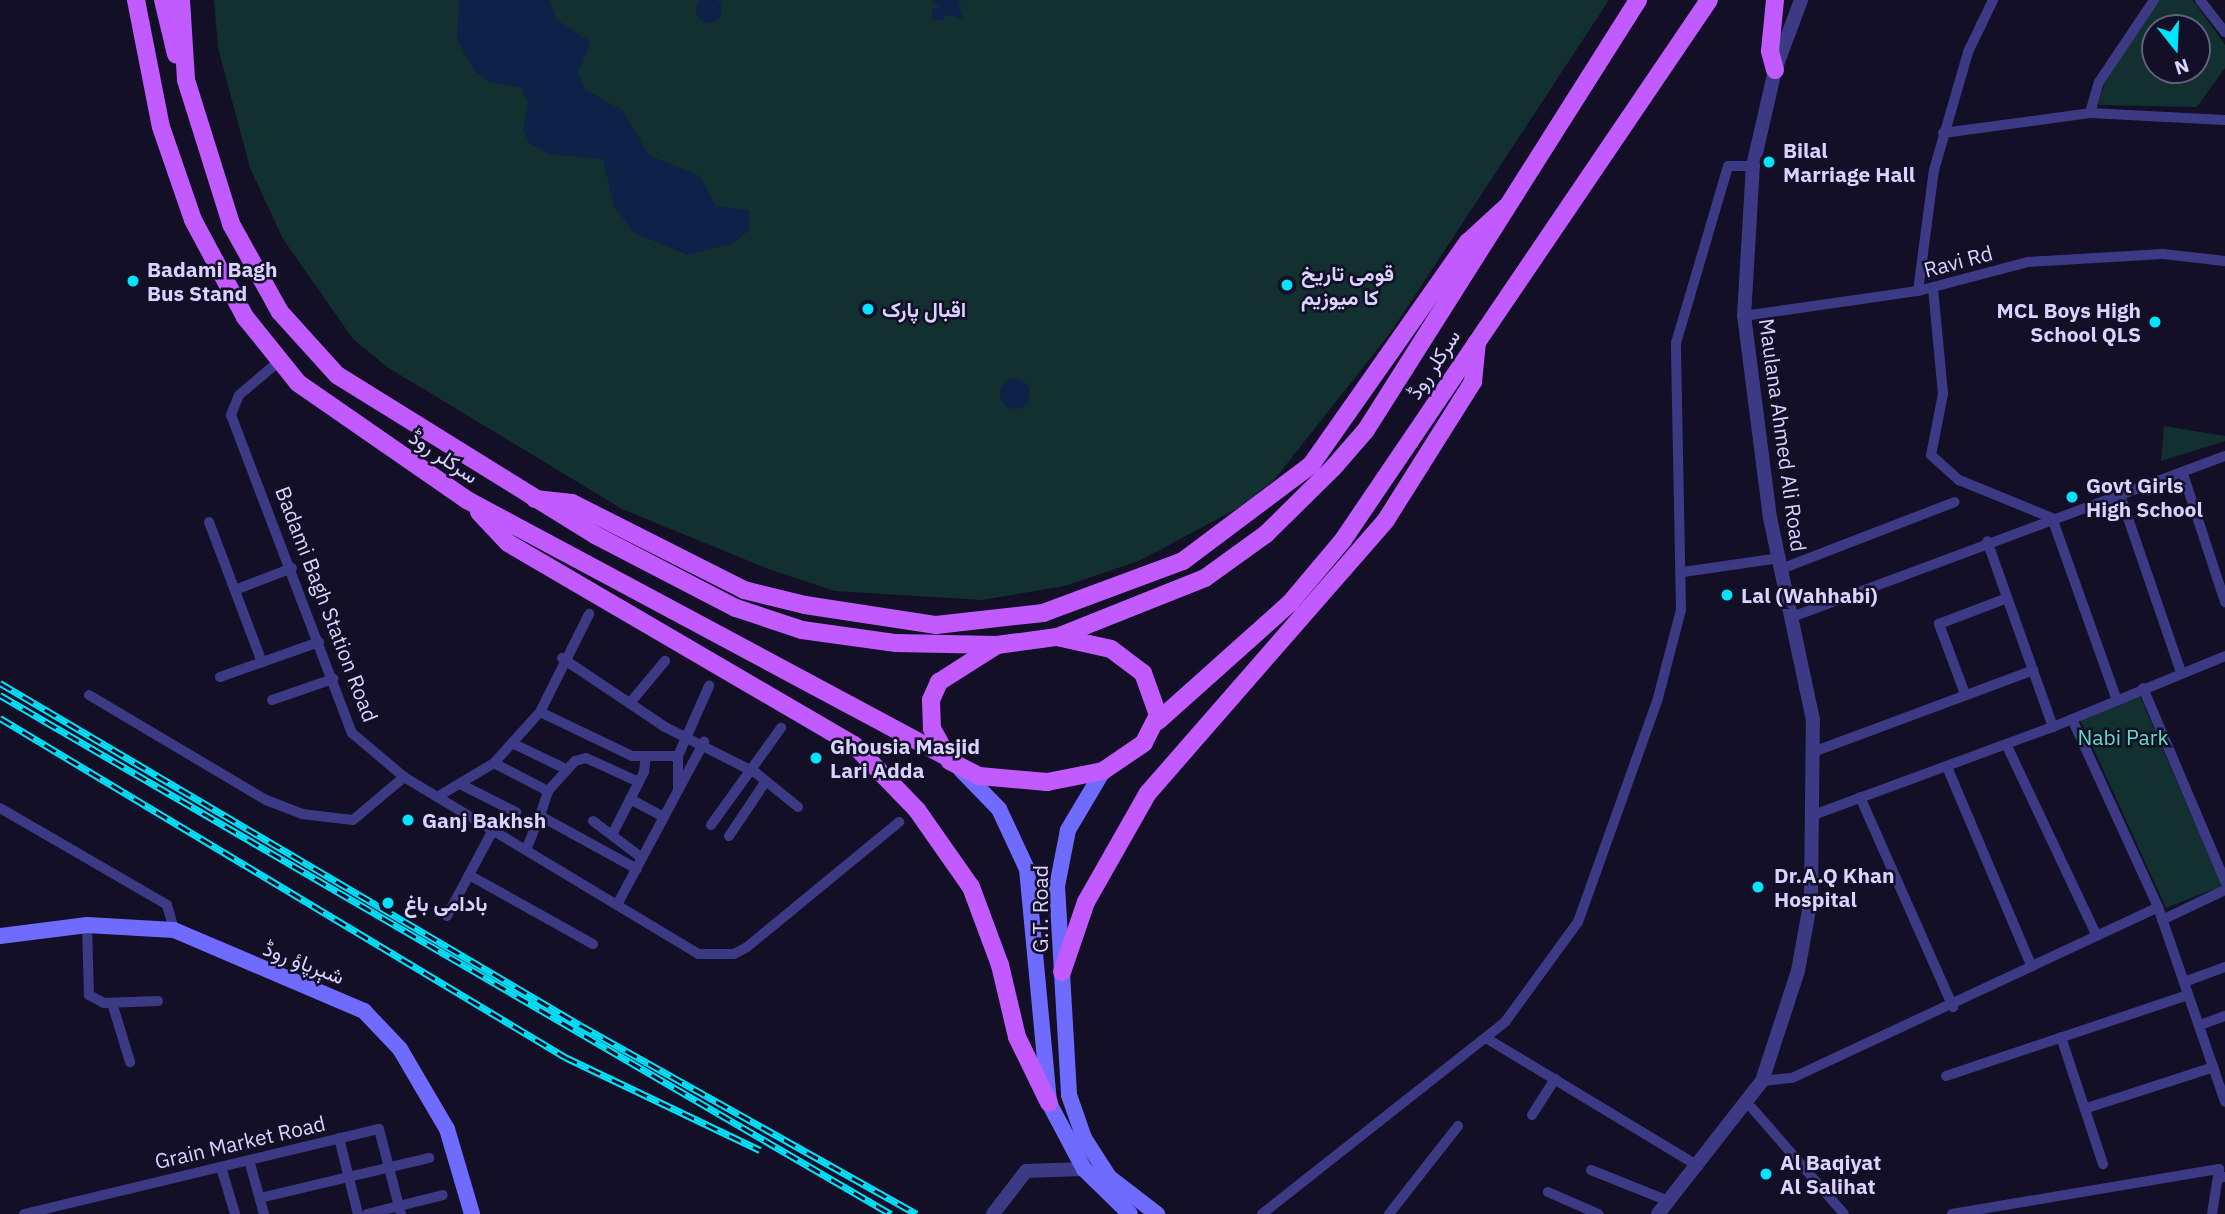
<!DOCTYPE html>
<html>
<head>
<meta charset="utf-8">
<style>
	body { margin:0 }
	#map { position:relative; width:2225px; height:1214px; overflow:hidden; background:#130f26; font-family:"IBM Plex Sans",Vazirmatn,sans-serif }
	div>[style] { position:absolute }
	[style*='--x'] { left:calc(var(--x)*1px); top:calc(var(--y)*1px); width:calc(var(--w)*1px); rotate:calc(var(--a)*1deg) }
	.green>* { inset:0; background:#12302f }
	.water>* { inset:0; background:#0c2248 }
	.round { border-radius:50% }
	.minor>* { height:10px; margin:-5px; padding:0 5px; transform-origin:5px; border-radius:5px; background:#3d3a85 }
	.tertiary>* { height:14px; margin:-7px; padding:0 7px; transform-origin:7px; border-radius:7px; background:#3d3a85 }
	.secondary>* { height:16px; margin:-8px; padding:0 8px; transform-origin:8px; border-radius:8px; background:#6f6bff }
	.primary>* { height:18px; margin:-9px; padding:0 9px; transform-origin:9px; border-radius:9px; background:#c25bff }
	.rail>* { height:7px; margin-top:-3.5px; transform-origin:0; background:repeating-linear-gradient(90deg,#130f26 0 13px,#00e5ff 0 26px); box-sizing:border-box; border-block:2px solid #00e5ff }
	.dots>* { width:19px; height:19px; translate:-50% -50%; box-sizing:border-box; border:4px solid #130f26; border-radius:50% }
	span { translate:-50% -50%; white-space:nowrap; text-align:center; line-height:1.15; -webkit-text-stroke:5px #130f26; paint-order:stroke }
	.poi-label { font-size:21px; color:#d9d4ff; font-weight:700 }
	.left { translate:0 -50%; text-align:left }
	.right { translate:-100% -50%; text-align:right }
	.street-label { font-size:21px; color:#d9d4ff }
	.park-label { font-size:21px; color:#5fe0c0 }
	.north { position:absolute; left:2141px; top:14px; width:70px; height:70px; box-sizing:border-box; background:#130f26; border:2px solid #625e7d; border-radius:50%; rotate:162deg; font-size:19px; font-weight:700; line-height:28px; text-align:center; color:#d9d4ff }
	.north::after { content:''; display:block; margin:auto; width:24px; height:32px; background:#00e5ff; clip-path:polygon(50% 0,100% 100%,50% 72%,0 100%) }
</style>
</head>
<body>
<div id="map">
	<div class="green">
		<i style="clip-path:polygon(214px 0,1609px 0,1391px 332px,1274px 480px,1238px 508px,1141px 560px,1065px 586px,982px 600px,835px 591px,768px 569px,622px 509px,387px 367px,353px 339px,283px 239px,250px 168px,218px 48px)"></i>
		<i style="clip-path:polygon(evenodd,2159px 0,2193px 0,2225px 45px,2225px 68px,2197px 107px,2098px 105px,2105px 82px,2159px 0,2155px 28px,2197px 28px,2197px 70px,2155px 70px,2155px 28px)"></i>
		<i style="clip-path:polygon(2164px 426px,2225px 436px,2225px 441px,2161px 461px)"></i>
		<i style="clip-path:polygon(2139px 694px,2222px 886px,2166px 908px,2079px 717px)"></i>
	</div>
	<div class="water">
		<i class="round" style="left:696px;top:-3px;width:26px;height:26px"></i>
		<i style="clip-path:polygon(459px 0,549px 0,557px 20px,591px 42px,578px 73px,585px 89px,623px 111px,649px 155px,700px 176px,716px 206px,749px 210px,750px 229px,734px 243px,688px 255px,634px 233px,614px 206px,603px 159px,550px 154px,530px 144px,523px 129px,528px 105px,522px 88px,487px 81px,475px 71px,457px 40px)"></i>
		<i style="clip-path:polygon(932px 0,964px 0,958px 2px,963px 20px,945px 14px,944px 20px,932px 20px,932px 8px,940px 8px)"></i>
		<i class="round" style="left:1000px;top:379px;width:30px;height:30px"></i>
	</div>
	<div class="minor">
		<i style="--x:2200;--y:0;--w:41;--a:52"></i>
		<i style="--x:2090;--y:113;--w:32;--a:-74"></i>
		<i style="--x:2099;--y:82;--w:99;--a:-56.1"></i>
		<i style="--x:1943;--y:133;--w:148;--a:-7.7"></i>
		<i style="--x:2090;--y:113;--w:135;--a:3"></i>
		<i style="--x:1933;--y:288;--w:106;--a:84.6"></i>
		<i style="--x:1943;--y:394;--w:62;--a:101.1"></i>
		<i style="--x:1931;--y:455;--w:38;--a:42"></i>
		<i style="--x:1959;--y:480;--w:100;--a:22.2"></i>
		<i style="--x:2052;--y:518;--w:191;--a:70.4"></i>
		<i style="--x:1918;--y:291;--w:122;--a:-82.5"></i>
		<i style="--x:1934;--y:170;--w:123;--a:-73.9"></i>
		<i style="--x:1968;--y:52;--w:58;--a:-64.3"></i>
		<i style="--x:1744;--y:316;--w:176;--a:-8.2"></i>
		<i style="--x:1918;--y:291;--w:114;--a:-14.8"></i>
		<i style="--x:2028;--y:262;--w:135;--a:-3.4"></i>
		<i style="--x:2163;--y:254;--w:62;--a:6.4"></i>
		<i style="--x:277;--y:363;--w:50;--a:139.9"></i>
		<i style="--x:239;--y:395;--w:22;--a:112"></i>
		<i style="--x:231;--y:415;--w:340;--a:69.2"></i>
		<i style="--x:352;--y:733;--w:68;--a:40.2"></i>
		<i style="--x:404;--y:777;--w:344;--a:31"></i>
		<i style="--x:699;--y:954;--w:35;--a:0"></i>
		<i style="--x:734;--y:954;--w:15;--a:-28"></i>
		<i style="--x:747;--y:947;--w:197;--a:-39.4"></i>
		<i style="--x:2183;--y:474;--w:135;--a:71.8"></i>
		<i style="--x:2120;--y:495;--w:187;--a:71"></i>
		<i style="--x:209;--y:522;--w:150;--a:69.3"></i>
		<i style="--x:1781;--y:569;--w:186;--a:-21.1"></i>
		<i style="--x:1683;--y:572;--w:98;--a:-8.2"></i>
		<i style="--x:235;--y:590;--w:61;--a:-21.1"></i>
		<i style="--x:1792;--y:617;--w:462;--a:-20.4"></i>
		<i style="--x:562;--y:658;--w:124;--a:33.8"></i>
		<i style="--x:665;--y:727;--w:102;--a:26.8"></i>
		<i style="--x:756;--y:773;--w:54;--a:39"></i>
		<i style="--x:220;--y:677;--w:105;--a:-19.5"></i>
		<i style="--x:2143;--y:688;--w:210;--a:67"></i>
		<i style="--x:1965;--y:694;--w:75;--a:-110.4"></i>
		<i style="--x:1939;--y:624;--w:73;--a:-20.9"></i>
		<i style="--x:89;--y:695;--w:206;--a:30.7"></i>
		<i style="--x:266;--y:800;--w:39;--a:21"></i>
		<i style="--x:302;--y:814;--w:51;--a:6.7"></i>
		<i style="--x:353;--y:820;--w:67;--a:-40.1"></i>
		<i style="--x:272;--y:700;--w:65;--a:-19"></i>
		<i style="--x:630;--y:703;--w:55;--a:-50.2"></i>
		<i style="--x:540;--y:712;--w:102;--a:25.6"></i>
		<i style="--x:632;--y:756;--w:46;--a:0"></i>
		<i style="--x:2072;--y:719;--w:207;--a:65.4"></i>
		<i style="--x:2158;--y:907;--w:206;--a:71"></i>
		<i style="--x:2053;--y:727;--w:186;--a:-22.4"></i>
		<i style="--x:516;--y:745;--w:53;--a:25.6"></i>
		<i style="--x:2007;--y:746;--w:210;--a:64.7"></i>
		<i style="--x:1813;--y:752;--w:235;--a:-20.4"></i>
		<i style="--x:494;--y:763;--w:69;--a:-48"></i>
		<i style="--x:540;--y:712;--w:110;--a:-63.4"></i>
		<i style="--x:1947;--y:767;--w:217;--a:67"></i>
		<i style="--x:460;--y:784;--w:63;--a:26.6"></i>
		<i style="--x:678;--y:790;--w:34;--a:-90"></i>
		<i style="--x:678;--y:756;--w:77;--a:-66.1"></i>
		<i style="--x:437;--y:797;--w:66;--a:-30.8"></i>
		<i style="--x:494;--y:763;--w:61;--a:27.4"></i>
		<i style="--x:1860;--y:797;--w:230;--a:66.1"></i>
		<i style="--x:630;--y:799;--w:38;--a:28"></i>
		<i style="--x:0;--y:808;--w:193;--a:30.1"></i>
		<i style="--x:167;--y:905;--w:26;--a:74"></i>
		<i style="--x:1816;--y:814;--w:252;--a:-20.2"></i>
		<i style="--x:2053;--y:727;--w:197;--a:-109.5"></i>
		<i style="--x:593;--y:821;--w:61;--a:37.1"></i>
		<i style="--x:711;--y:825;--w:120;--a:-54.2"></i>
		<i style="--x:612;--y:835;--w:71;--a:-63.1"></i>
		<i style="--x:644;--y:772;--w:16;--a:-83"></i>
		<i style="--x:729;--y:836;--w:66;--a:-56.1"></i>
		<i style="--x:526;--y:850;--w:37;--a:-68"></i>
		<i style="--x:637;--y:869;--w:111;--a:-151.3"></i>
		<i style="--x:540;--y:816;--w:26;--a:-72"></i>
		<i style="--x:548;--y:791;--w:40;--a:-48"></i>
		<i style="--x:575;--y:761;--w:11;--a:-15"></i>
		<i style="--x:586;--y:758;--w:58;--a:24.4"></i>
		<i style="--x:469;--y:875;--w:142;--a:29.1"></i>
		<i style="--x:618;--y:903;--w:183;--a:-61.9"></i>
		<i style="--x:447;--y:916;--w:98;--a:-61.9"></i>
		<i style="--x:2162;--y:920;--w:70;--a:-25.5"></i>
		<i style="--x:87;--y:925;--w:70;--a:88.4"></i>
		<i style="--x:89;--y:995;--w:17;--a:28"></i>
		<i style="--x:104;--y:1003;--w:54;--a:-2.1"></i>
		<i style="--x:2184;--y:982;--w:44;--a:-20.1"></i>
		<i style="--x:112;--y:1003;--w:62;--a:73"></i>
		<i style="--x:2200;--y:1025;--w:27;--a:-20"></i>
		<i style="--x:2061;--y:1037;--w:134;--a:71.7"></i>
		<i style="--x:1486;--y:1038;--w:248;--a:31.1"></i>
		<i style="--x:1946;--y:1076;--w:255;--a:-18.5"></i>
		<i style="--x:1762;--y:1081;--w:30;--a:-6"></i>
		<i style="--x:1792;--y:1078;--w:404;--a:-25"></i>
		<i style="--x:1752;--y:1108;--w:140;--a:49"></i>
		<i style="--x:2087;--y:1108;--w:133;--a:-17.9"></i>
		<i style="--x:1532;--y:1115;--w:43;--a:-57.4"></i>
		<i style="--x:339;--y:1138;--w:78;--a:76"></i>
		<i style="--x:249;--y:1160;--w:56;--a:74.5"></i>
		<i style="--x:221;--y:1167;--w:49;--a:73.4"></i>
		<i style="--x:1591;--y:1170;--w:83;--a:21.9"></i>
		<i style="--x:1548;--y:1192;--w:55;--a:23.7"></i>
		<i style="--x:260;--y:1198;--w:174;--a:-13.3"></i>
		<i style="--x:24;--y:1214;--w:365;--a:-13.5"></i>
		<i style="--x:379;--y:1129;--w:88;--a:75.5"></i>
		<i style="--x:367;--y:1214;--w:78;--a:-14"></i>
		<i style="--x:1262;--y:1214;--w:310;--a:-38.3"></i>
		<i style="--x:1505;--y:1022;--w:124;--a:-53.9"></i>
		<i style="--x:1578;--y:922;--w:238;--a:-70.3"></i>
		<i style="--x:1658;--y:698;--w:91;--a:-75.4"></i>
		<i style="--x:1681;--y:610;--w:267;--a:-91.1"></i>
		<i style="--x:1676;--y:343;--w:184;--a:-73.6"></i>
		<i style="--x:1728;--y:166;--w:25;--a:0"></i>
		<i style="--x:1389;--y:1214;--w:112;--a:-51.9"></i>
		<i style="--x:1952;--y:1214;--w:271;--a:-9.6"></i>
		<i style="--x:2219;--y:1169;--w:9;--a:96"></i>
		<i style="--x:2218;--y:1178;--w:7;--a:-8"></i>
		<i style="--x:2212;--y:1214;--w:36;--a:-81"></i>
	</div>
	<div class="tertiary">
		<i style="--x:993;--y:1214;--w:54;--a:-52.5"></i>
		<i style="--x:1026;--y:1171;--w:58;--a:-2"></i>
		<i style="--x:1658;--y:1214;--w:169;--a:-52"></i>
		<i style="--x:1762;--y:1081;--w:116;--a:-71.9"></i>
		<i style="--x:1798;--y:971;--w:73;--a:-79.8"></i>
		<i style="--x:1811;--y:899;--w:179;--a:-89.4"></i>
		<i style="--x:1813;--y:720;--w:207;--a:-102"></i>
		<i style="--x:1770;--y:518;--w:204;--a:-97.3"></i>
		<i style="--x:1744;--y:316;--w:150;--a:-86.6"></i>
		<i style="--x:1753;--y:166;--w:98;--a:-77.1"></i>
		<i style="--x:1775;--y:70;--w:75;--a:-69.6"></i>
	</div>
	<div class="secondary">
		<i style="--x:961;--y:770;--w:54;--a:45.7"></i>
		<i style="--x:999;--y:809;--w:66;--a:65"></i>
		<i style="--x:1027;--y:869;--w:235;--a:84.6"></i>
		<i style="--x:1049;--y:1103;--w:75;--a:62.1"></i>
		<i style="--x:1084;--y:1169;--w:64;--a:44.4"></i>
		<i style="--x:1103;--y:771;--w:69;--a:120.7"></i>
		<i style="--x:1068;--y:830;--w:57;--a:101.1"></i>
		<i style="--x:1057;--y:886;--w:209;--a:86.7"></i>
		<i style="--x:1069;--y:1095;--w:46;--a:70.8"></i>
		<i style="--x:1084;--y:1138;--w:46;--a:57.3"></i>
		<i style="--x:1109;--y:1177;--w:61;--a:37.6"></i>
		<i style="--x:0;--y:936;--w:88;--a:-7.2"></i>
		<i style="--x:87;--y:925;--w:87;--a:3.3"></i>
		<i style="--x:174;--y:930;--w:207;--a:23.1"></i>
		<i style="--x:364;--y:1011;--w:52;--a:46.5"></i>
		<i style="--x:400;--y:1049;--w:93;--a:59.6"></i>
		<i style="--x:447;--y:1129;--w:89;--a:73.6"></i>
	</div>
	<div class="primary">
		<i style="--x:136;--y:0;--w:129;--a:78.9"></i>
		<i style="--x:161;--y:127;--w:98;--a:71"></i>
		<i style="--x:193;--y:220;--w:110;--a:61.8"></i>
		<i style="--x:245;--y:317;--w:85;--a:51.2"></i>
		<i style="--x:298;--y:383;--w:206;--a:34.7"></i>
		<i style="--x:467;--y:500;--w:542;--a:28.17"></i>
		<i style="--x:163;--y:0;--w:56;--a:76.5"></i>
		<i style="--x:181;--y:0;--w:80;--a:86.4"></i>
		<i style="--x:186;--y:80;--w:151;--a:72.6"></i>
		<i style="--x:231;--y:224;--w:101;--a:60.9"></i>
		<i style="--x:280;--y:312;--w:85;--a:47.9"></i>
		<i style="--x:337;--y:375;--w:304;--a:31.8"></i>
		<i style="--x:595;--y:535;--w:159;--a:27.4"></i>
		<i style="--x:736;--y:608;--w:70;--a:18.4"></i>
		<i style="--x:802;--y:630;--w:95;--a:7.9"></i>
		<i style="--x:896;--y:643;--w:101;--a:1.1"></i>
		<i style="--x:1775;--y:70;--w:20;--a:-105"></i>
		<i style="--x:1770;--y:51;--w:51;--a:-84.4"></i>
		<i style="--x:535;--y:499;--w:37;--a:6"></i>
		<i style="--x:572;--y:503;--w:193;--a:26.8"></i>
		<i style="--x:744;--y:590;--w:63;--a:13.8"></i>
		<i style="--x:805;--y:605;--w:133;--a:8.7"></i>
		<i style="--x:936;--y:625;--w:108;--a:-6.4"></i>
		<i style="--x:1043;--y:613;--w:149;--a:-20.4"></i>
		<i style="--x:1183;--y:561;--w:160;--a:-36.9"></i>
		<i style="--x:1311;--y:465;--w:273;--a:-54.9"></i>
		<i style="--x:1468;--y:242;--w:52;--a:-42.6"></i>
		<i style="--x:479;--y:512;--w:42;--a:46.9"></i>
		<i style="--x:508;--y:543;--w:401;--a:30.3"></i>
		<i style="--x:854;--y:745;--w:91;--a:45.9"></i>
		<i style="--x:917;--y:810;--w:94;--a:55"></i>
		<i style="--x:971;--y:887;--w:83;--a:69.6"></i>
		<i style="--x:1000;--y:965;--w:74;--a:76.7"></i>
		<i style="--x:1017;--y:1037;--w:73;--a:64.1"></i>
		<i style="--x:1057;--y:637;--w:159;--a:-21.7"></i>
		<i style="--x:1205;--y:578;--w:75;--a:-35.8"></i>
		<i style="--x:1266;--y:534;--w:94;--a:-44.6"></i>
		<i style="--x:1333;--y:468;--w:50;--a:-49"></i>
		<i style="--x:1366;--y:430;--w:509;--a:-57.68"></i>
		<i style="--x:1057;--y:637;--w:55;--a:12.5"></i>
		<i style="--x:1111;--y:649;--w:40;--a:37"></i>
		<i style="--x:1143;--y:673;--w:45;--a:70.3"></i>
		<i style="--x:1158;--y:715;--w:31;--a:117"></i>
		<i style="--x:1144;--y:743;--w:50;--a:145.7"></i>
		<i style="--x:1103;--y:771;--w:57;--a:168.9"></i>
		<i style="--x:1047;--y:782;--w:68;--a:-175"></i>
		<i style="--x:979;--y:776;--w:33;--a:-153"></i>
		<i style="--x:950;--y:761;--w:37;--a:-119"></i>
		<i style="--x:932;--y:729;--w:29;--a:-92"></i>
		<i style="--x:931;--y:700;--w:20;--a:-66"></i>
		<i style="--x:939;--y:682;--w:69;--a:-32.5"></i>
		<i style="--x:997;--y:645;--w:61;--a:-7.6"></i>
		<i style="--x:1158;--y:721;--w:177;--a:-41.8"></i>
		<i style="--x:1290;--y:603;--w:82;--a:-49.9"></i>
		<i style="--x:1343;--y:540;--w:652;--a:-55.87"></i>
		<i style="--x:1062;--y:972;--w:74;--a:-71.1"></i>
		<i style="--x:1086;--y:902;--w:125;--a:-60.4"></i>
		<i style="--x:1148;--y:793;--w:362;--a:-48.9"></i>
		<i style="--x:1386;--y:520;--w:163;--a:-57.8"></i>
		<i style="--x:1473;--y:382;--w:40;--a:-84.3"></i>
	</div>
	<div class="rail">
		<i style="--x:0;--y:683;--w:673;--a:30.53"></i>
		<i style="--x:580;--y:1025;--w:386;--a:29.3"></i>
		<i style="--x:0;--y:695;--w:1031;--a:30.22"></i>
		<i style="--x:0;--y:718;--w:659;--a:30.96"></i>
		<i style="--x:565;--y:1057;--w:216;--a:25.5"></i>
	</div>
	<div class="dots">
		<i style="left:1769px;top:162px;background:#00e5ff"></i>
		<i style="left:133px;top:281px;background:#00e5ff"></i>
		<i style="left:1287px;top:285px;background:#00e5ff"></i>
		<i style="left:868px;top:309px;background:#00e5ff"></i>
		<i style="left:2155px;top:322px;background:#00e5ff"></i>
		<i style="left:2072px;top:497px;background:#00e5ff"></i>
		<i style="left:1727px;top:595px;background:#00e5ff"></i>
		<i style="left:816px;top:758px;background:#00e5ff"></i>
		<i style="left:408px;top:820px;background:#00e5ff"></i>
		<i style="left:1758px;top:887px;background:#00e5ff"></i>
		<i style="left:388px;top:903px;background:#00e5ff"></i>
		<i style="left:1766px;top:1174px;background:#00e5ff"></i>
	</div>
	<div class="poi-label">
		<span class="left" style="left:1783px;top:162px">Bilal<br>Marriage Hall</span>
		<span class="left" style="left:147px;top:281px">Badami Bagh<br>Bus Stand</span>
		<span class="left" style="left:1301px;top:285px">قومی تاریخ<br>کا میوزیم</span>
		<span class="left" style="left:882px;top:309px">اقبال پارک</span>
		<span class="right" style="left:2141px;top:322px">MCL Boys High<br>School QLS</span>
		<span class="left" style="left:2086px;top:497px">Govt Girls<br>High School</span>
		<span class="left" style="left:1741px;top:595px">Lal (Wahhabi)</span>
		<span class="left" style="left:830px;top:758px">Ghousia Masjid<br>Lari Adda</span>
		<span class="left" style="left:422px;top:820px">Ganj Bakhsh</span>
		<span class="left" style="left:1774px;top:887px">Dr.A.Q Khan<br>Hospital</span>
		<span class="left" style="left:404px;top:903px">بادامی باغ</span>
		<span class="left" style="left:1780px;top:1174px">Al Baqiyat<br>Al Salihat</span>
	</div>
	<div class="street-label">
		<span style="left:1958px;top:261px;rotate:-15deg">Ravi Rd</span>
		<span style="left:1433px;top:364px;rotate:-57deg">سرکلر روڈ</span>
		<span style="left:1783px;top:435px;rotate:82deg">Maulana Ahmed Ali Road</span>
		<span style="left:444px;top:456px;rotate:34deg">سرکلر روڈ</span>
		<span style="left:327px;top:604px;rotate:69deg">Badami Bagh Station Road</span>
		<span style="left:1040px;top:909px;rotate:-90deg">G.T. Road</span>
		<span style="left:304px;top:962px;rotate:21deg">شېرپاؤ روڈ</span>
		<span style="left:240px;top:1142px;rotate:-13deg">Grain Market Road</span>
	</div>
	<div class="park-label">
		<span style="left:2123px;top:737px">Nabi Park</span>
	</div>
	<div class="north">N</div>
</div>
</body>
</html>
